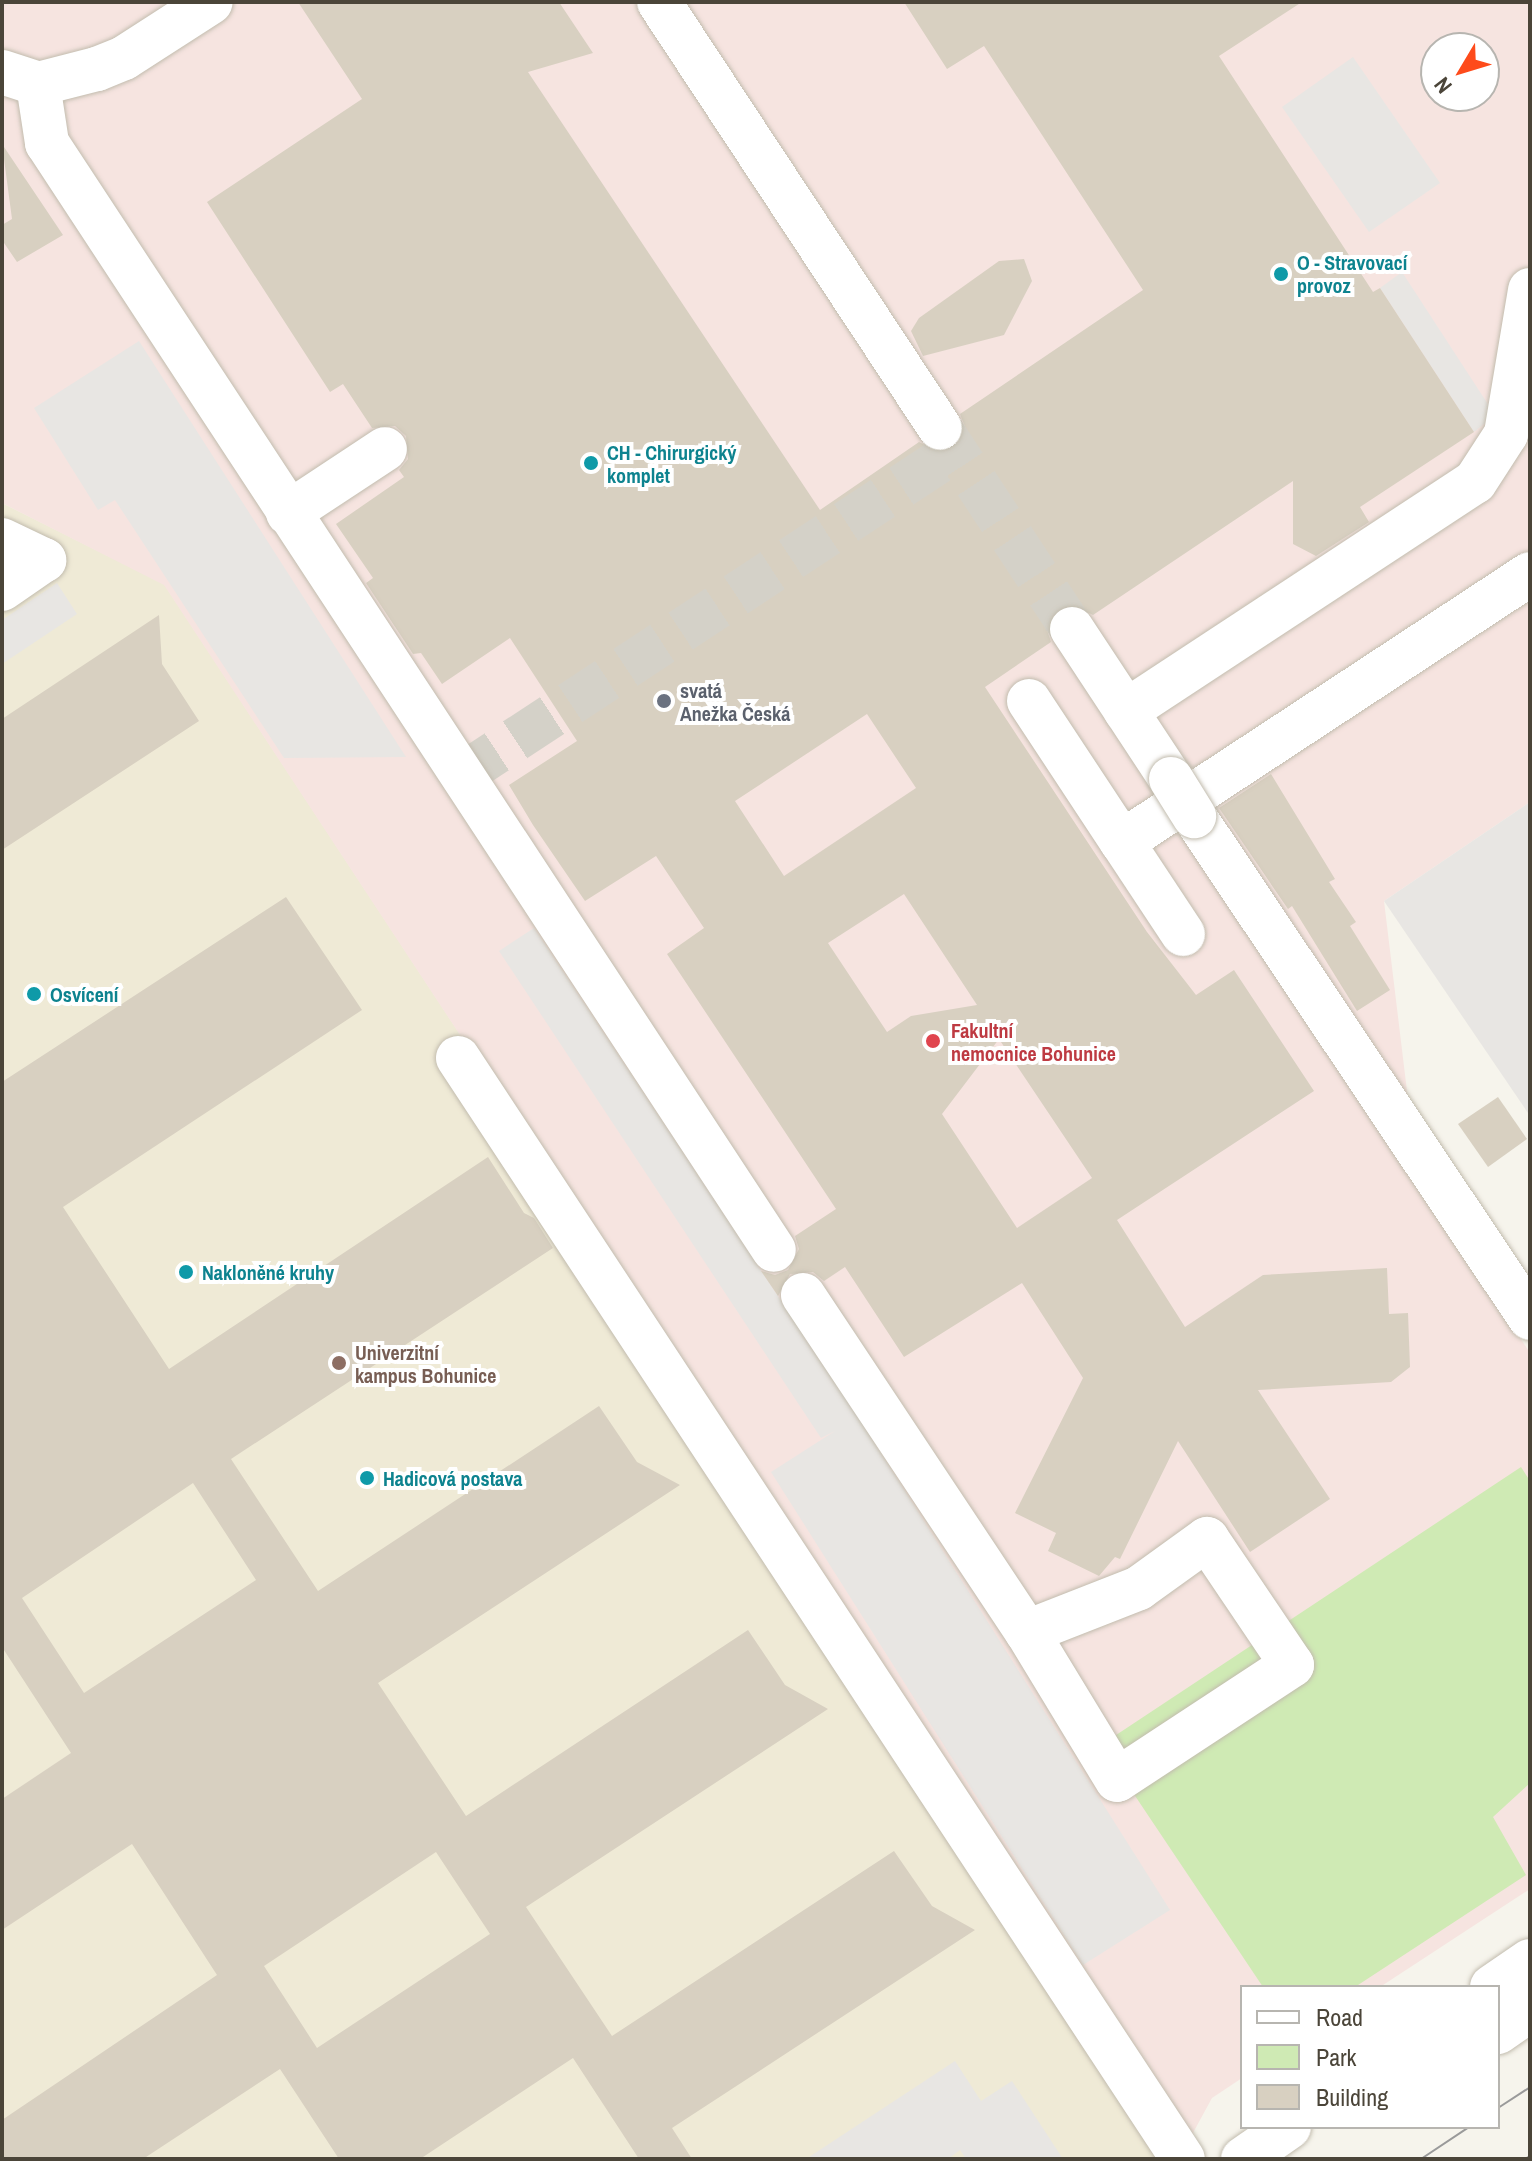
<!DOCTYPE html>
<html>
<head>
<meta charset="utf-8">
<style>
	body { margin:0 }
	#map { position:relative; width:1532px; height:2161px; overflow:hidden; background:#f6f4ec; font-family:"Archivo Narrow",sans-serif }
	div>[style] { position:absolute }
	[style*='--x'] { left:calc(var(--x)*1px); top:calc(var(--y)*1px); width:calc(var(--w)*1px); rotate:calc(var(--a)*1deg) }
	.education>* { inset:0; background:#efead6 }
	.medical>* { inset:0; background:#f6e4e0 }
	.green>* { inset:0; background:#cfeab4 }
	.parking>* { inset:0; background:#e8e6e3 }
	.building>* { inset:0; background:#d8d0c1 }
	.minor-tunnel>* { height:44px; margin-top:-22px; transform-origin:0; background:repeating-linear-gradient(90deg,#d4d1c8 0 44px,transparent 0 66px) }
	.roads { filter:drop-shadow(0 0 2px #c2bcae) drop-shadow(0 0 2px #c2bcae) }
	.minor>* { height:44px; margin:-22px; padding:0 22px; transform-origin:22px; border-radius:22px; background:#fff }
	.tram>* { height:2px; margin:-1px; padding:0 1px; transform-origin:1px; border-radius:1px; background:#9a9a9a }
	.bridges { filter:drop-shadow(0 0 2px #c2bcae) drop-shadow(0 0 2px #c2bcae) }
	.minor-bridge>* { height:44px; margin:-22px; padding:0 22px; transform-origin:22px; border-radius:22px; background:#fff }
	.dots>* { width:22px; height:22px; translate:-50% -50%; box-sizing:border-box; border:4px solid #fff; border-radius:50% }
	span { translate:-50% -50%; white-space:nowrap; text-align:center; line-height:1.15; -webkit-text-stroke:8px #fff; paint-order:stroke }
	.culture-label { font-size:20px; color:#0d838f; font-weight:700 }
	.left { translate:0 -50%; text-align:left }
	.worship-label { font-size:20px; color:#5b616d; font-weight:700 }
	.health-label { font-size:20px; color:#be3a42; font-weight:700 }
	.education-label { font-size:20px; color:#785e54; font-weight:700 }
	.frame { position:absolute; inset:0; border:4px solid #4b4539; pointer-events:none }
	.legend { position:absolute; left:1240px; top:1985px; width:260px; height:144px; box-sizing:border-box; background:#fff; border:2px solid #b7b5b0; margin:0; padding:10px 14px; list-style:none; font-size:24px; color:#4b4539 }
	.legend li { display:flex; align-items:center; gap:16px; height:40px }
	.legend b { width:40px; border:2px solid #b7b5b0 }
	.north { position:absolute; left:1420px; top:32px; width:80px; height:80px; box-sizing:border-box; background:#fff; border:2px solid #b7b5b0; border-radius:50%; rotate:232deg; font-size:22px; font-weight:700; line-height:32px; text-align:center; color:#4b4539 }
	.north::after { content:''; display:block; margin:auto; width:28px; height:36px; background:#fe4b1b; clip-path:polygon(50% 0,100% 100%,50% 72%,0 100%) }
</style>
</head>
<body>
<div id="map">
	<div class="education">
		<i style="clip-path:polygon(2px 503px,164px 584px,1188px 2142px,1179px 2159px,2px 2159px)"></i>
	</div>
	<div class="medical">
		<i style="clip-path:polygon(evenodd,2px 2px,1530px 2px,1530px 802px,1384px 901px,1418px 1182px,1530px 1353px,1530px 1889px,1380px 1987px,1242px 1987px,1242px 2078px,1212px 2098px,1188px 2142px,164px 585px,2px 503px,2px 2px,1436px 48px,1484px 48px,1484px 96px,1436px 96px,1436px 48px)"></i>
	</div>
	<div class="green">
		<i style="clip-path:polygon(1521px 1467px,1530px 1481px,1530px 1783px,1493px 1817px,1526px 1875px,1355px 1987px,1263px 1987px,1101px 1745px)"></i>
	</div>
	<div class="parking">
		<i style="clip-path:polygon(1353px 57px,1440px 183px,1369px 232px,1282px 107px)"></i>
		<i style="clip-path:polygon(1402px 272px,1495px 415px,1474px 432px,1380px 288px)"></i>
		<i style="clip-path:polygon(139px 341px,406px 757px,284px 758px,115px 500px,98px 510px,34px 408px)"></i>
		<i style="clip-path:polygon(57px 583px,77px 614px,2px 664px,2px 620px)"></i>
		<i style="clip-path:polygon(1530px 802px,1530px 1116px,1384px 901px)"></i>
		<i style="clip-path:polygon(534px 928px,858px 1417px,1170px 1910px,1083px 1965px,771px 1472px,835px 1431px,821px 1438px,499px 951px)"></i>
		<i style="clip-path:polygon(955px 2061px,981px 2101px,1012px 2081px,1063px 2159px,966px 2159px,960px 2150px,948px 2159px,806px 2159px)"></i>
	</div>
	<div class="building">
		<i style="clip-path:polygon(evenodd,298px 2px,559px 2px,593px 53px,528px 72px,820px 510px,919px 442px,941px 453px,954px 448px,965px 427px,960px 414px,1143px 290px,984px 46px,947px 69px,904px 2px,1302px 2px,1219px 56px,1373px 292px,1380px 288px,1474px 432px,1360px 507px,1369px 522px,1316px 556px,1293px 544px,1293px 481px,1093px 615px,1071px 604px,1058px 609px,1047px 630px,1051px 642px,985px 687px,1147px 932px,1196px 995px,1234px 970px,1314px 1091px,1117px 1220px,1185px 1327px,1263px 1275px,1387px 1268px,1389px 1314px,1408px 1313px,1410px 1367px,1391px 1382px,1258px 1390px,1330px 1499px,1250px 1552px,1178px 1441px,1120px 1559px,1115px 1557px,1099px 1576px,1048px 1551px,1056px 1533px,1015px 1513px,1083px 1378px,1022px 1283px,904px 1357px,845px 1267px,824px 1281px,813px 1272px,790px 1274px,778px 1296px,761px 1271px,775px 1275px,788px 1270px,799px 1249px,795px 1236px,836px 1209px,667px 954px,704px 928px,656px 856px,585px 901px,533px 825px,509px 785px,577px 741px,510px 638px,442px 684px,421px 653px,413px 654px,366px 583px,373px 578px,336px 524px,404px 477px,399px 470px,408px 459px,406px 436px,395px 426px,372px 428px,343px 384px,330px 392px,207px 202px,362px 99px,298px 2px,867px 714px,916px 788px,784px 876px,735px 801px,867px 714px,298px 2px,904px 894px,977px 1005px,911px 1016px,887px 1032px,828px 943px,904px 894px,298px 2px,999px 1039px,1092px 1178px,1017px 1228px,942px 1114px,999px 1039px)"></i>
		<i style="clip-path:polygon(2px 144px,63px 235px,17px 262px,2px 240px,2px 225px,12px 219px)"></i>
		<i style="clip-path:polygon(1024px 259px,1032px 281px,1004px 335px,923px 356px,911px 331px,919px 318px,999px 261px)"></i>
		<i style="clip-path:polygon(159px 615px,162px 664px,199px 721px,2px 850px,2px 719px)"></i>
		<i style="clip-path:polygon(1271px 774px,1335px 879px,1329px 882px,1356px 922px,1350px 926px,1390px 990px,1357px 1011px,1292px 906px,1288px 909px,1219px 808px)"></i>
		<i style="clip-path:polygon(evenodd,286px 897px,362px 1010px,63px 1207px,169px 1369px,488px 1157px,524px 1213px,534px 1218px,553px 1248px,231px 1459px,318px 1591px,599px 1406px,637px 1462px,680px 1485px,378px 1683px,466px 1816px,748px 1630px,785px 1685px,828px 1709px,526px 1907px,612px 2036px,894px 1851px,932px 1906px,975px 1930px,672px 2128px,692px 2159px,639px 2159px,573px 2058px,420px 2159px,339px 2159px,280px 2069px,143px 2159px,2px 2159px,2px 2120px,217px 1975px,132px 1844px,2px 1930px,2px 1799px,71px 1753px,2px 1647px,2px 1082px,286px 897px,193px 1483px,256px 1580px,84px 1693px,22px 1598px,193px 1483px,286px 897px,436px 1852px,490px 1934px,317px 2048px,264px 1966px,436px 1852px)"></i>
		<i style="clip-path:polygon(1498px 1097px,1527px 1139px,1488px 1167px,1458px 1124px)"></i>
	</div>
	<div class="minor-tunnel">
		<i style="--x:940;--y:428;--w:240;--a:56.7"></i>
		<i style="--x:460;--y:776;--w:592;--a:-33.29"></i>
	</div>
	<div class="roads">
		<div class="minor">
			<i style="--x:659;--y:2;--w:510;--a:56.59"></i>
			<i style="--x:2;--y:72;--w:38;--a:18"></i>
			<i style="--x:38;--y:84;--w:61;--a:-14.3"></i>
			<i style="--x:97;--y:69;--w:29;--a:-22"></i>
			<i style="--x:124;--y:58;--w:103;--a:-32.8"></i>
			<i style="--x:38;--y:84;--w:60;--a:81.3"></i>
			<i style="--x:47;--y:143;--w:1324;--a:56.71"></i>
			<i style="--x:288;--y:513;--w:116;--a:-33.4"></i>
			<i style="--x:2;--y:540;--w:47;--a:25.5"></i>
			<i style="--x:44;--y:560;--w:51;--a:145.4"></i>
			<i style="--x:1072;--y:629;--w:180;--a:56.6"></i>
			<i style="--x:1029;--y:701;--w:169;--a:56.6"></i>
			<i style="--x:1126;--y:711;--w:417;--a:-33.3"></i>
			<i style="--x:1475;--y:482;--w:57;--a:-57.1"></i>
			<i style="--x:1506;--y:434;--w:146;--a:-80.5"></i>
			<i style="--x:1194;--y:816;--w:604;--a:56.2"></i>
			<i style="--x:1183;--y:934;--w:110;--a:-123.5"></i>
			<i style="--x:1122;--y:842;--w:488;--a:-33.3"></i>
			<i style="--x:458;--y:1058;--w:1318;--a:56.64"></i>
			<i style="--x:803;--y:1295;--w:405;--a:56.4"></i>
			<i style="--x:1027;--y:1632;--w:120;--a:-21.4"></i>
			<i style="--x:1139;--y:1588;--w:84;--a:-35.8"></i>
			<i style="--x:1207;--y:1539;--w:152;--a:56"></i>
			<i style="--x:1292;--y:1665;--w:209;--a:146.7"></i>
			<i style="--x:1117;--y:1780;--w:173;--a:-121.3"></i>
			<i style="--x:1492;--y:1987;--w:46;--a:-34.4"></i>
			<i style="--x:1498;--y:2032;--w:39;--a:-35"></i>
			<i style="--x:1243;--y:2159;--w:56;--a:-34.8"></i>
		</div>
	</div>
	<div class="tram">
		<i style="--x:1498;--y:2108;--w:38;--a:-33"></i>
		<i style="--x:1421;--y:2159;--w:58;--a:-33.7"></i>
		<i style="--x:1525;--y:2159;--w:6;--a:-31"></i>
	</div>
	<div class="bridges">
		<div class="minor-bridge">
			<i style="--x:1171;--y:779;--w:44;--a:58.1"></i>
		</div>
	</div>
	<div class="dots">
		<i style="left:1281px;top:274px;background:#0f9aa8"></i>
		<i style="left:591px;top:463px;background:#0f9aa8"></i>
		<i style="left:664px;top:701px;background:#6b7280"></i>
		<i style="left:34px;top:994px;background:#0f9aa8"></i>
		<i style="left:933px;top:1041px;background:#e0444e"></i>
		<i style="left:186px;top:1272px;background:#0f9aa8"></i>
		<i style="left:339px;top:1363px;background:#8d6e63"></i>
		<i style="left:367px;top:1478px;background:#0f9aa8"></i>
	</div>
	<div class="culture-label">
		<span class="left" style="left:1297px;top:274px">O - Stravovací<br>provoz</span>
		<span class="left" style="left:607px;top:464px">CH - Chirurgický<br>komplet</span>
		<span class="left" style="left:50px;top:994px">Osvícení</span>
		<span class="left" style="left:202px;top:1272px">Nakloněné kruhy</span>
		<span class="left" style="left:383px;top:1478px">Hadicová postava</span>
	</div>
	<div class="worship-label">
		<span class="left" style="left:680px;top:702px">svatá<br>Anežka Česká</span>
	</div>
	<div class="health-label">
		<span class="left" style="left:951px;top:1042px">Fakultní<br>nemocnice Bohunice</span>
	</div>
	<div class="education-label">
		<span class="left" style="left:355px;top:1364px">Univerzitní<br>kampus Bohunice</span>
	</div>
	<div class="frame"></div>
	<ul class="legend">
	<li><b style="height:10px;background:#fff"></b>Road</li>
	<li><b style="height:22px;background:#cfeab4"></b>Park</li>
	<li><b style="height:22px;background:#d8d0c1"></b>Building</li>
	</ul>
	<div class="north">N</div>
</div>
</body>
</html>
